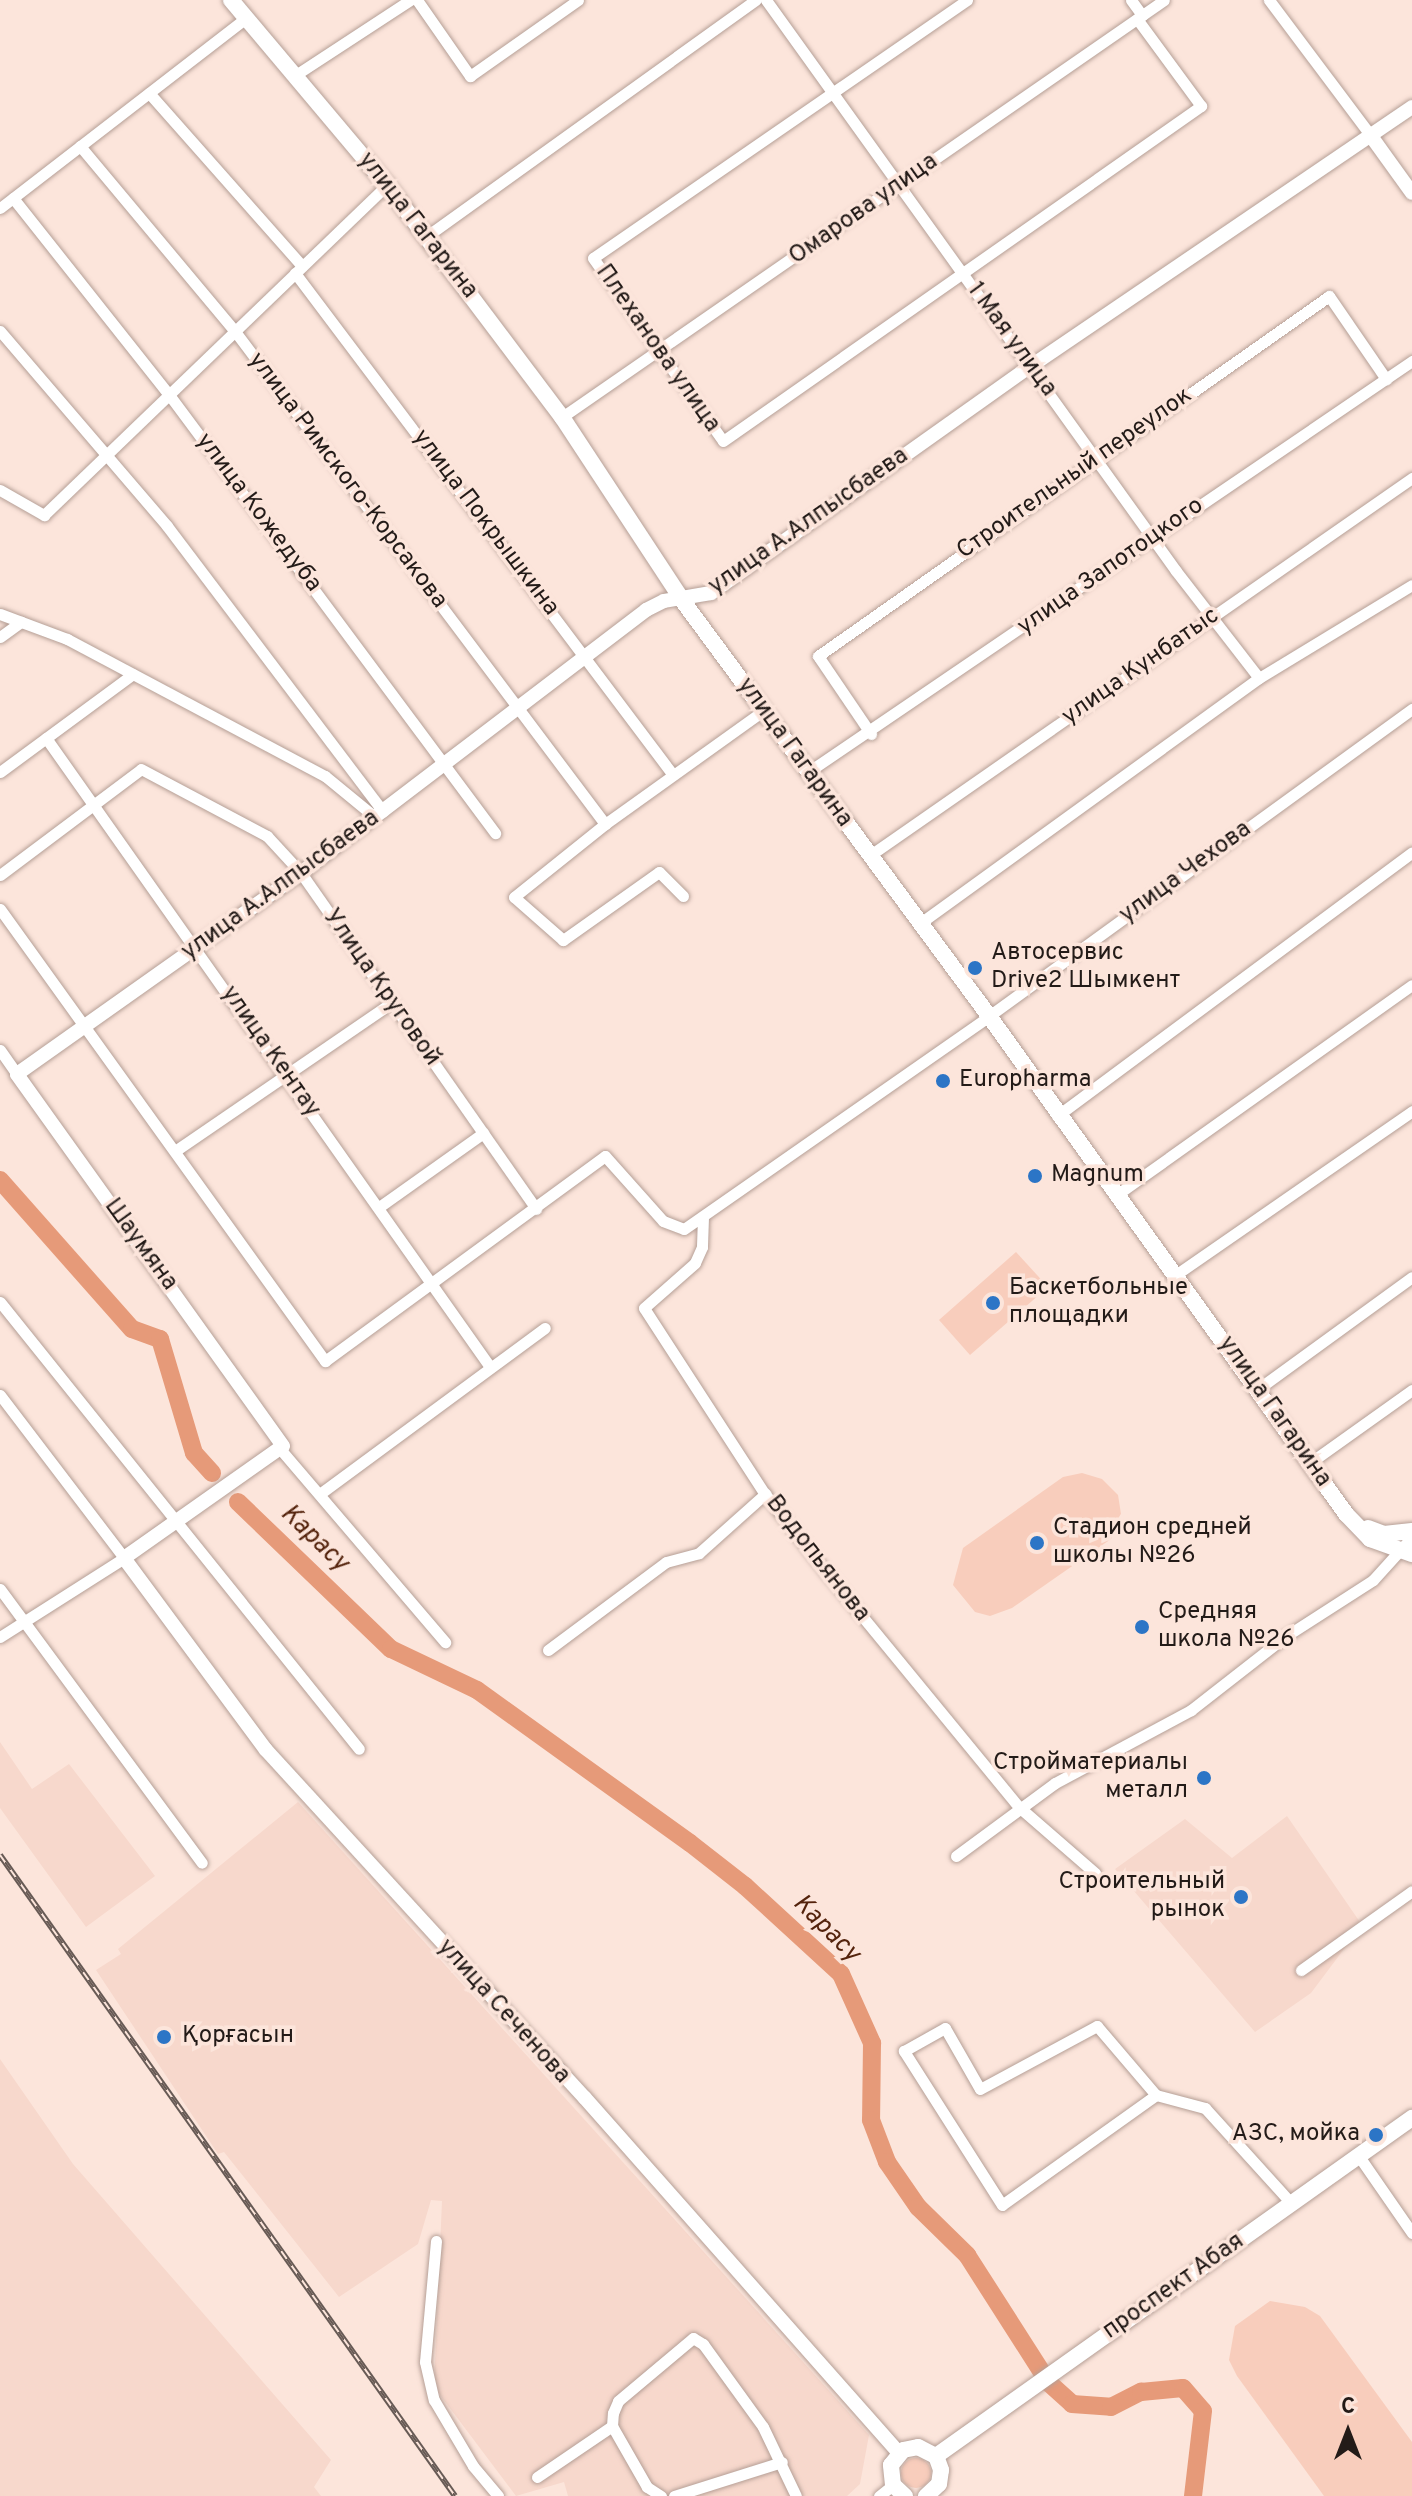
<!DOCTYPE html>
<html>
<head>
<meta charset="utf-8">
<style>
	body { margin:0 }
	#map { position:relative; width:1412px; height:2496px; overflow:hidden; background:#fce5db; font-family:Overpass,sans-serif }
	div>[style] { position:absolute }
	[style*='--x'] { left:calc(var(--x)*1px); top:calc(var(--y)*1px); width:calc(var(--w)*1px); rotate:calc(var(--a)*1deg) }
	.built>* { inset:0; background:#f7d8cc }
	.green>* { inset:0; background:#f8cdbc }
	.round { border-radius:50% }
	.river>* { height:18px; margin:-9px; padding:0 9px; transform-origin:9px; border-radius:9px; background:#e69a79 }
	.roads { filter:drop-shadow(0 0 2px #b59f96) drop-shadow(0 0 2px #b59f96) }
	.minor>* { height:11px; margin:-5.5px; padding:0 5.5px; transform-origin:5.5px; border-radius:5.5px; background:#fff }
	.tertiary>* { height:14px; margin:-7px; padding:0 7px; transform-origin:7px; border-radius:7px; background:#fff }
	.secondary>* { height:16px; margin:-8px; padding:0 8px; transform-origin:8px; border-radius:8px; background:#fff }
	.rail>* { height:6px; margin-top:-3px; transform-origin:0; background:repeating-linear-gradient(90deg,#fce5db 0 9px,#675a55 0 18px); box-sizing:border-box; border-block:2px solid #675a55 }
	.dots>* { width:22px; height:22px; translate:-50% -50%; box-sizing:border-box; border:4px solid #fce5db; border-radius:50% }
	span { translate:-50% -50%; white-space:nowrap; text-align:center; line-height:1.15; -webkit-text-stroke:7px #fce5db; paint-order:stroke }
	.street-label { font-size:24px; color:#231b18 }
	.poi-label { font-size:24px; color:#231b18 }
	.left { translate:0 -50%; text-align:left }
	.right { translate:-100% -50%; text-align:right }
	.water-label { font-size:26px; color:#54230c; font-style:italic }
	.north { position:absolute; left:1308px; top:2392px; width:80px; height:80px; -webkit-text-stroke:6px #fce5db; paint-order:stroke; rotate:0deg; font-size:22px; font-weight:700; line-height:32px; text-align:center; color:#231b18 }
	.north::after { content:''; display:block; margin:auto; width:28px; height:36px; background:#231b18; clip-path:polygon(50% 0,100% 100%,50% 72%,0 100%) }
</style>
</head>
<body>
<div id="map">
	<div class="built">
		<i style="clip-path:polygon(0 1742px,32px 1789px,69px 1764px,155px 1876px,86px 1927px,0 1808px)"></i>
		<i style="clip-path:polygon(298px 1802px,869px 2435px,860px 2484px,847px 2496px,568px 2496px,564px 2482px,516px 2496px,434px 2387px,442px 2201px,431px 2200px,418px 2244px,339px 2297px,224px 2152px,218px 2154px,96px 1970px,121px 1954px,118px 1949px)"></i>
		<i style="clip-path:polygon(1287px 1816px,1362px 1925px,1311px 1993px,1255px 2032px,1115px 1869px,1185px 1819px,1232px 1858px)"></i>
		<i style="clip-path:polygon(0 2059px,73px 2164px,331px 2460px,314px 2487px,321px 2496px,0 2496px)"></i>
	</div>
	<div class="green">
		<i style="clip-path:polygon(1016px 1252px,1048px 1287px,970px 1355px,939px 1320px)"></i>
		<i style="clip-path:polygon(1082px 1473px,1102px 1479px,1118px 1495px,1121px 1514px,1111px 1539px,1012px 1608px,990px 1616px,975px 1612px,953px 1585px,963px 1548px,1063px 1477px)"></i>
		<i style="clip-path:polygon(1270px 2301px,1305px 2307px,1320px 2316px,1412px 2442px,1412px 2496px,1324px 2496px,1237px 2376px,1229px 2360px,1235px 2326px)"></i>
		<i class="round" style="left:901px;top:2458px;width:30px;height:30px"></i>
	</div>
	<div class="river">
		<i style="--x:0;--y:1180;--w:199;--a:48.5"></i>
		<i style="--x:132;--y:1329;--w:30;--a:20"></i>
		<i style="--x:160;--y:1339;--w:119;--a:73.4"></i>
		<i style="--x:194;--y:1453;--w:27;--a:48"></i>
		<i style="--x:238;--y:1502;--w:212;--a:43.9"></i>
		<i style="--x:391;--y:1649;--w:95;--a:25.5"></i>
		<i style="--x:477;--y:1690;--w:262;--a:35.7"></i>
		<i style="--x:690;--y:1843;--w:70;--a:38"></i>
		<i style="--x:745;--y:1886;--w:130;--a:42.5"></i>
		<i style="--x:841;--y:1974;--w:76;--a:65.8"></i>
		<i style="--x:872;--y:2043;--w:77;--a:90.7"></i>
		<i style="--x:871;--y:2120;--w:45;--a:69.1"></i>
		<i style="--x:887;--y:2162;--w:55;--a:55.4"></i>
		<i style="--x:918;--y:2207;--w:69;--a:44.4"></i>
		<i style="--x:967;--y:2255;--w:152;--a:57.4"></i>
		<i style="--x:1049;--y:2383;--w:31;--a:42"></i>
		<i style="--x:1072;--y:2404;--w:39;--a:4"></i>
		<i style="--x:1111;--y:2407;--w:34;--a:-27"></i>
		<i style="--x:1141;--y:2392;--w:42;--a:-5.4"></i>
		<i style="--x:1183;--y:2388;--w:30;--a:49"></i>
		<i style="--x:1203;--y:2411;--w:86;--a:96.7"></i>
	</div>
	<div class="roads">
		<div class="minor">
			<i style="--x:417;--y:0;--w:93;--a:55.1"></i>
			<i style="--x:470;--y:76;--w:132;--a:-35.1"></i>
			<i style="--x:766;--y:0;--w:703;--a:54.32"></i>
			<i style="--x:1176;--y:571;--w:135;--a:52.2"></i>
			<i style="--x:967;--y:0;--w:454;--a:145.4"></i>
			<i style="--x:593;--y:258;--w:224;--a:54.6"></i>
			<i style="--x:723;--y:441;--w:584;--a:-35.02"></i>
			<i style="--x:1201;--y:106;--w:108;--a:-126.3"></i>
			<i style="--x:1131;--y:0;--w:19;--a:54"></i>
			<i style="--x:1269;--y:0;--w:170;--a:53.1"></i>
			<i style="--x:294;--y:76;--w:139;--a:-33.2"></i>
			<i style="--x:149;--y:93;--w:231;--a:48.5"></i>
			<i style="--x:80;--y:146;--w:240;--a:50.1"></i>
			<i style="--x:234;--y:330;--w:618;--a:53.09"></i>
			<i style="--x:13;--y:198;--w:253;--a:51.6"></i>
			<i style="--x:170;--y:396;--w:545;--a:53.36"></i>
			<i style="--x:0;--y:208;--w:311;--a:-37.7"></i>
			<i style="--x:427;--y:236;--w:405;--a:-35.7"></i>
			<i style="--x:295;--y:273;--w:628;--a:53.02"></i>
			<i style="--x:0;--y:331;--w:257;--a:49.4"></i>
			<i style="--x:167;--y:526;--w:358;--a:52.9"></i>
			<i style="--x:562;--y:417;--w:732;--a:-34.71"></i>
			<i style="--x:0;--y:490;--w:51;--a:29.6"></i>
			<i style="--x:44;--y:515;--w:476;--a:-43.9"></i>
			<i style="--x:0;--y:614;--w:72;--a:20.5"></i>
			<i style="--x:67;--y:639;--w:292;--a:28"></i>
			<i style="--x:325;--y:776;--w:65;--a:39.4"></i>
			<i style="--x:0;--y:637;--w:26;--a:-36"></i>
			<i style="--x:871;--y:734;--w:94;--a:-124.2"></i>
			<i style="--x:818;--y:656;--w:625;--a:-35.16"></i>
			<i style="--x:1329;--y:296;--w:101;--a:55.5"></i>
			<i style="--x:46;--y:738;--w:770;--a:54.78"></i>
			<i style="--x:0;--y:772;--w:165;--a:-36.4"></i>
			<i style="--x:808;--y:772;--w:731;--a:-34.23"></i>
			<i style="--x:869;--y:856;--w:662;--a:-34.84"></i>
			<i style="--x:0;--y:875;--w:176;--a:-36.9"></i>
			<i style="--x:141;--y:769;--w:143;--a:28"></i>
			<i style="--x:267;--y:836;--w:50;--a:47.4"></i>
			<i style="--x:301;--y:873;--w:410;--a:55"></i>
			<i style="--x:683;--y:896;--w:34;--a:-135"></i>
			<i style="--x:659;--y:872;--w:118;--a:144.7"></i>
			<i style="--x:563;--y:940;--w:65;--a:-138.7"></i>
			<i style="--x:514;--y:897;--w:117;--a:-38.7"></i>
			<i style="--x:605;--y:824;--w:194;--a:-35.6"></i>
			<i style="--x:0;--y:909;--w:557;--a:54.28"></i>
			<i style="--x:325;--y:1361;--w:347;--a:-36.2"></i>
			<i style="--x:605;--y:1156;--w:87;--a:48.3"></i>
			<i style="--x:663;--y:1221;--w:22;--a:21"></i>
			<i style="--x:684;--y:1229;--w:372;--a:-34.9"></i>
			<i style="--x:989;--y:1016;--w:523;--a:-35.97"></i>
			<i style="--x:919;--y:924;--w:420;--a:-35.9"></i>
			<i style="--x:1259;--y:678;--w:179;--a:-31.3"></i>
			<i style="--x:0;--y:1050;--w:29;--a:55"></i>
			<i style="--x:1057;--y:1116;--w:442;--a:-36.6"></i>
			<i style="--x:175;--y:1151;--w:262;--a:-34.4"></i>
			<i style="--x:1115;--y:1196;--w:364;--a:-35.4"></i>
			<i style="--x:379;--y:1207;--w:128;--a:-35.4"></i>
			<i style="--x:703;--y:1217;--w:30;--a:92"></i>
			<i style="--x:702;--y:1247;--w:17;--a:114"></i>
			<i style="--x:695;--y:1263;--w:68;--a:138.6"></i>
			<i style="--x:644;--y:1308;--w:222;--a:57"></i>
			<i style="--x:765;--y:1494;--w:98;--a:52.1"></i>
			<i style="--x:825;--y:1571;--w:306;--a:50.6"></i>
			<i style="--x:1019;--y:1807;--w:101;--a:41"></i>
			<i style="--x:1174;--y:1276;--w:290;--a:-34.7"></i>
			<i style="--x:0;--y:1302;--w:573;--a:51.23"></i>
			<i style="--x:1258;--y:1389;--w:190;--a:-36"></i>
			<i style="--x:0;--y:1395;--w:205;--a:52.7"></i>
			<i style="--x:124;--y:1558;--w:147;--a:147.5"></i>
			<i style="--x:281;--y:1450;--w:253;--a:49.5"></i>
			<i style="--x:1311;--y:1462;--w:124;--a:-35.5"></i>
			<i style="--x:321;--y:1493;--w:278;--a:-36.4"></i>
			<i style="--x:0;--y:1589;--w:340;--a:53.6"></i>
			<i style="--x:548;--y:1650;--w:147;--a:-36.7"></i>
			<i style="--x:666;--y:1562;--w:34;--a:-15"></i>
			<i style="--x:699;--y:1553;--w:89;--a:-41.8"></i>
			<i style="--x:956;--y:1856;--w:123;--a:-36.4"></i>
			<i style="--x:1055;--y:1783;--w:154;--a:-28.2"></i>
			<i style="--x:1191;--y:1710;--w:117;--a:-38"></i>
			<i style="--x:1283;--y:1638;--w:107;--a:-32.8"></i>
			<i style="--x:1373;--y:1580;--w:58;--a:-47.8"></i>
			<i style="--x:1301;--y:1970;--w:136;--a:-35.4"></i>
			<i style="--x:1156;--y:2095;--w:189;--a:144.5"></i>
			<i style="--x:1002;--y:2205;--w:183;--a:-122.5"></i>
			<i style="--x:904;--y:2051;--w:47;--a:-29.3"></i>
			<i style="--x:945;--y:2028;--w:70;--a:60.2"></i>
			<i style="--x:980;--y:2089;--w:133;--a:-28.3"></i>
			<i style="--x:1097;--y:2026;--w:91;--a:49.5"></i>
			<i style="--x:1156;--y:2095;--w:51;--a:14.9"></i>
			<i style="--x:1205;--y:2108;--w:128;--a:47.8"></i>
			<i style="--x:1358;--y:2155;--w:95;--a:55.3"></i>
			<i style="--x:436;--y:2241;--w:121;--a:95.2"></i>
			<i style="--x:425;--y:2362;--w:39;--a:77"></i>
			<i style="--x:434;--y:2400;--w:77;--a:59.4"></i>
			<i style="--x:473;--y:2466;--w:39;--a:50"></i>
			<i style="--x:537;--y:2477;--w:91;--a:-34.2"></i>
			<i style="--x:661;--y:2496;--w:17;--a:-147"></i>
			<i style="--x:647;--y:2487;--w:70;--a:-119.8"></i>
			<i style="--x:612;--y:2426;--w:13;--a:-86"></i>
			<i style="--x:613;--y:2413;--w:13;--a:-67"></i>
			<i style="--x:618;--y:2401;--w:98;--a:-40"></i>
			<i style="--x:693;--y:2338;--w:12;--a:31"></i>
			<i style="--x:703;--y:2344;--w:102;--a:54.1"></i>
			<i style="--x:763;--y:2427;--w:76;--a:64.4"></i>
			<i style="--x:674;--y:2496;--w:113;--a:-17.5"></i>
			<i style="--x:879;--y:2496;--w:18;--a:-38"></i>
		</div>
		<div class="tertiary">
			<i style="--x:1371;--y:136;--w:70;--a:54.3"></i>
			<i style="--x:899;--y:2453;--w:475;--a:-131.5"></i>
			<i style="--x:584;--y:2097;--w:471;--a:-132.5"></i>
			<i style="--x:266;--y:1750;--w:239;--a:-126.5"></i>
			<i style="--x:124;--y:1558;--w:194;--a:-35.2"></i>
			<i style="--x:283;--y:1446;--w:457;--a:-125.6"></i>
			<i style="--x:17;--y:1074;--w:348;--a:-35.3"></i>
			<i style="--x:301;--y:873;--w:434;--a:-37.3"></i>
			<i style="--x:646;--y:610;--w:20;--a:-27"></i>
			<i style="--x:664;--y:601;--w:48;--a:-9.7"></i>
			<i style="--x:711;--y:593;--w:392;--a:-35.4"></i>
			<i style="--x:1031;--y:366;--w:461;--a:-34.2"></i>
		</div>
		<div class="secondary">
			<i style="--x:231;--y:0;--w:242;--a:49.9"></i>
			<i style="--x:387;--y:185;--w:291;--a:53"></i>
			<i style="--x:562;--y:417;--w:219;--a:56.7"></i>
			<i style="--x:682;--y:600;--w:517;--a:53.57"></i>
			<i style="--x:989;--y:1016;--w:613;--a:54.36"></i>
			<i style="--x:1346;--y:1514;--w:35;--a:46"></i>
			<i style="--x:1370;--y:1539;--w:45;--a:19.7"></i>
			<i style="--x:1368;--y:1528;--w:17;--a:21"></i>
			<i style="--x:1384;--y:1534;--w:28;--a:-6"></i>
			<i style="--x:936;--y:2456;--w:584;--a:-35.38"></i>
			<i style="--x:905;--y:2496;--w:16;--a:-137"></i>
			<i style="--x:893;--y:2485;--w:20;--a:-96"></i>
			<i style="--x:891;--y:2465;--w:19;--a:-51"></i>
			<i style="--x:903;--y:2450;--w:15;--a:-11"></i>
			<i style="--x:918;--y:2447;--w:20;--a:27"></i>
			<i style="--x:936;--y:2456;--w:15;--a:70"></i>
			<i style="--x:941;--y:2470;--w:14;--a:98"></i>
			<i style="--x:939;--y:2484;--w:18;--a:137"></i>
		</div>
	</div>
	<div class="rail">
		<i style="--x:0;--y:1855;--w:786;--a:54.63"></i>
	</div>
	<div class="dots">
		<i style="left:975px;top:968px;background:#2c75c6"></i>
		<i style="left:943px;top:1081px;background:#2c75c6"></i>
		<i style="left:1035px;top:1176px;background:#2c75c6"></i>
		<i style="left:993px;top:1303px;background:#2c75c6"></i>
		<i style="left:1037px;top:1543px;background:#2c75c6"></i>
		<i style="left:1142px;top:1627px;background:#2c75c6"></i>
		<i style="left:1204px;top:1778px;background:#2c75c6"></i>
		<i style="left:1241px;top:1897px;background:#2c75c6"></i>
		<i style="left:164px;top:2037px;background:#2c75c6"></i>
		<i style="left:1376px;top:2135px;background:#2c75c6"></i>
	</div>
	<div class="street-label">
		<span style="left:864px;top:210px;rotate:-35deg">Омарова улица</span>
		<span style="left:417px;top:226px;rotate:52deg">улица Гагарина</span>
		<span style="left:1011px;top:340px;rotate:54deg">1 Мая улица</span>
		<span style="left:657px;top:349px;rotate:55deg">Плеханова улица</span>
		<span style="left:1075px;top:474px;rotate:-35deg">Строительный переулок</span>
		<span style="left:347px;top:481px;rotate:53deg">улица Римского-Корсакова</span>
		<span style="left:258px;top:513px;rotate:53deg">улица Кожедуба</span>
		<span style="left:809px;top:522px;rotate:-35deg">улица А.Алпысбаева</span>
		<span style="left:485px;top:523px;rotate:53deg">улица Покрышкина</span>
		<span style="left:1111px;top:567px;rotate:-35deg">улица Запотоцкого</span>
		<span style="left:1141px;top:667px;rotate:-35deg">улица Кунбатыс</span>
		<span style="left:794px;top:753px;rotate:54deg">улица Гагарина</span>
		<span style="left:1186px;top:873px;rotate:-36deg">улица Чехова</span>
		<span style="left:281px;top:886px;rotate:-36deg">улица А.Алпысбаева</span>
		<span style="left:381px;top:988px;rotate:55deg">Улица Круговой</span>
		<span style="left:270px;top:1052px;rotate:55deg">улица Кентау</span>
		<span style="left:140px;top:1245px;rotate:54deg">Шаумяна</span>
		<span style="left:1274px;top:1412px;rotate:55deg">улица Гагарина</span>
		<span style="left:817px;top:1559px;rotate:52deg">Водопьянова</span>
		<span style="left:503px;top:2012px;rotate:48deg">улица Сеченова</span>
		<span style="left:1174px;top:2287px;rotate:-35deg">проспект Абая</span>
	</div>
	<div class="poi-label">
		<span class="left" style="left:991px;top:968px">Автосервис<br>Drive2 Шымкент</span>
		<span class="left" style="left:959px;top:1081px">Europharma</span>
		<span class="left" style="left:1051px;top:1176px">Magnum</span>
		<span class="left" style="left:1009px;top:1303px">Баскетбольные<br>площадки</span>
		<span class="left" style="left:1053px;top:1543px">Стадион средней<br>школы №26</span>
		<span class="left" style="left:1158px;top:1627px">Средняя<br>школа №26</span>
		<span class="right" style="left:1188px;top:1778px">Стройматериалы<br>металл</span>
		<span class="right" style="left:1225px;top:1897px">Строительный<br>рынок</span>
		<span class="left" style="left:182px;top:2037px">Қорғасын</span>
		<span class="right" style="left:1360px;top:2135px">АЗС, мойка</span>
	</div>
	<div class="water-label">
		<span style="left:314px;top:1539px;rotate:44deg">Карасу</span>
		<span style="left:826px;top:1929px;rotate:45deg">Карасу</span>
	</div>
	<div class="north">С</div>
</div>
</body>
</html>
